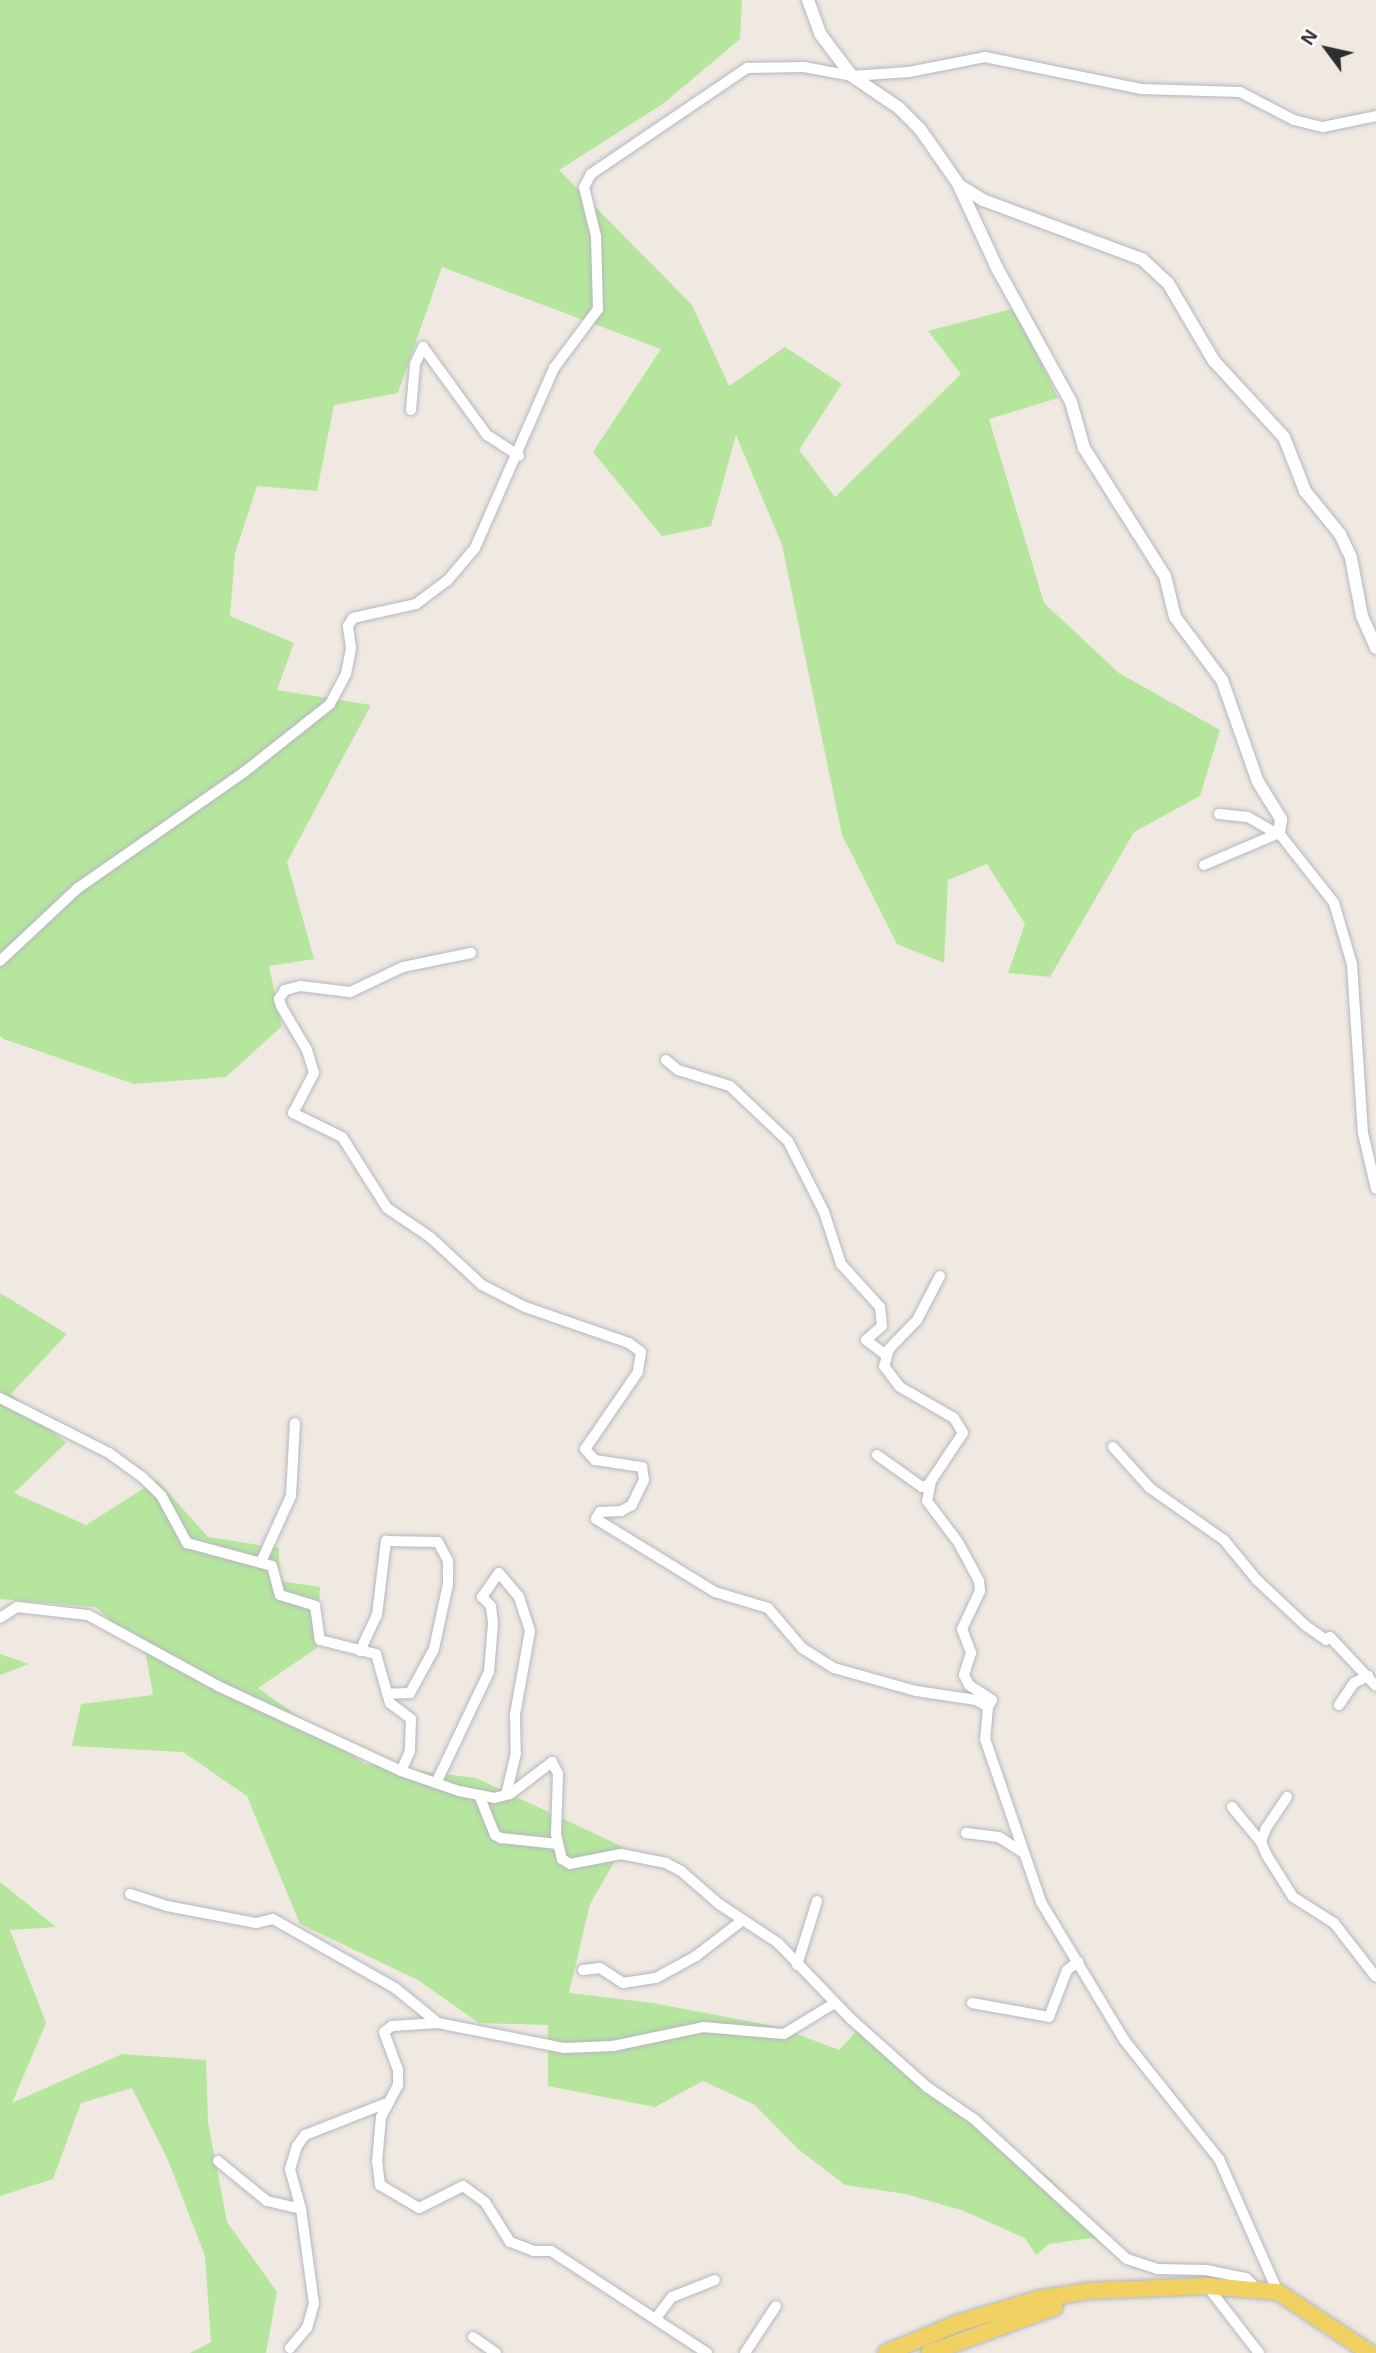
<!DOCTYPE html>
<html>
<head>
<meta charset="utf-8">
<style>
	body { margin:0 }
	#map { position:relative; width:1376px; height:2353px; overflow:hidden; background:#efe9e1; font-family:Arial,sans-serif }
	div>[style] { position:absolute }
	[style*='--x'] { left:calc(var(--x)*1px); top:calc(var(--y)*1px); width:calc(var(--w)*1px); rotate:calc(var(--a)*1deg) }
	.green>* { inset:0; background:#b6e59e }
	.roads { filter:drop-shadow(0 0 2px #b4b7c1) drop-shadow(0 0 2px #b4b7c1) }
	.minor>* { height:10px; margin:-5px; padding:0 5px; transform-origin:5px; border-radius:5px; background:#fff }
	.tertiary>* { height:12px; margin:-6px; padding:0 6px; transform-origin:6px; border-radius:6px; background:#fff }
	.primary>* { height:16px; margin:-8px; padding:0 8px; transform-origin:8px; border-radius:8px; background:#f2d163 }
	span { translate:-50% -50%; white-space:nowrap; text-align:center; line-height:1.15; -webkit-text-stroke:7px #fff; paint-order:stroke }
	.north { position:absolute; left:1292px; top:14px; width:70px; height:70px; -webkit-text-stroke:5px #fff; paint-order:stroke; rotate:303deg; font-size:19px; font-weight:700; line-height:28px; text-align:center; color:#2e2e2e }
	.north::after { content:''; display:block; margin:auto; width:24px; height:32px; background:#2e2e2e; clip-path:polygon(50% 0,100% 100%,50% 72%,0 100%) }
</style>
</head>
<body>
<div id="map">
	<div class="green">
		<i style="clip-path:polygon(0 0,742px 0,740px 39px,664px 103px,559px 170px,692px 305px,729px 386px,785px 347px,842px 384px,799px 450px,835px 497px,961px 374px,928px 331px,1015px 308px,1058px 398px,989px 419px,1044px 603px,1119px 673px,1220px 730px,1200px 796px,1134px 832px,1050px 977px,1008px 973px,1025px 924px,987px 864px,948px 880px,944px 963px,897px 944px,842px 835px,782px 545px,736px 435px,711px 526px,662px 536px,593px 452px,661px 349px,442px 267px,398px 393px,334px 405px,317px 491px,257px 486px,235px 553px,230px 616px,294px 643px,277px 690px,371px 705px,287px 862px,314px 959px,269px 966px,282px 1026px,226px 1077px,134px 1084px,4px 1039px,0 1036px)"></i>
		<i style="clip-path:polygon(0 1293px,67px 1334px,11px 1394px,66px 1443px,14px 1493px,86px 1525px,157px 1480px,208px 1537px,279px 1548px,279px 1581px,320px 1587px,317px 1648px,258px 1688px,365px 1764px,476px 1778px,623px 1847px,590px 1904px,569px 1993px,653px 2003px,779px 2027px,839px 2050px,858px 2030px,933px 2096px,1051px 2179px,1109px 2244px,1091px 2238px,1049px 2244px,1036px 2255px,1025px 2238px,964px 2211px,906px 2194px,845px 2185px,798px 2149px,755px 2105px,703px 2081px,655px 2107px,548px 2086px,548px 2025px,479px 2023px,418px 1980px,300px 1924px,247px 1796px,183px 1752px,72px 1746px,81px 1704px,153px 1695px,146px 1655px,96px 1607px,0 1599px)"></i>
		<i style="clip-path:polygon(0 1654px,29px 1664px,0 1675px)"></i>
		<i style="clip-path:polygon(0 1882px,56px 1927px,10px 1930px,46px 2023px,12px 2103px,122px 2054px,206px 2060px,208px 2122px,227px 2222px,277px 2292px,266px 2353px,190px 2353px,211px 2342px,205px 2256px,168px 2160px,132px 2088px,81px 2103px,53px 2179px,0 2196px)"></i>
	</div>
	<div class="roads">
		<div class="minor">
			<i style="--x:411;--y:410;--w:46;--a:-85"></i>
			<i style="--x:415;--y:364;--w:19;--a:-65"></i>
			<i style="--x:423;--y:347;--w:109;--a:54"></i>
			<i style="--x:487;--y:435;--w:38;--a:33"></i>
			<i style="--x:1219;--y:814;--w:29;--a:6"></i>
			<i style="--x:1248;--y:817;--w:34;--a:30"></i>
			<i style="--x:1204;--y:865;--w:82;--a:-23.1"></i>
			<i style="--x:1279;--y:833;--w:89;--a:51.8"></i>
			<i style="--x:1334;--y:903;--w:64;--a:73.6"></i>
			<i style="--x:1352;--y:964;--w:169;--a:86.3"></i>
			<i style="--x:1363;--y:1133;--w:57;--a:76.9"></i>
			<i style="--x:471;--y:953;--w:69;--a:168.4"></i>
			<i style="--x:403;--y:967;--w:59;--a:154.7"></i>
			<i style="--x:350;--y:992;--w:50;--a:-173.2"></i>
			<i style="--x:300;--y:986;--w:16;--a:165"></i>
			<i style="--x:285;--y:990;--w:11;--a:124"></i>
			<i style="--x:279;--y:999;--w:7;--a:74"></i>
			<i style="--x:281;--y:1006;--w:51;--a:59.4"></i>
			<i style="--x:307;--y:1050;--w:24;--a:73"></i>
			<i style="--x:314;--y:1073;--w:45;--a:117.7"></i>
			<i style="--x:293;--y:1113;--w:55;--a:26.1"></i>
			<i style="--x:342;--y:1137;--w:84;--a:57.6"></i>
			<i style="--x:387;--y:1208;--w:52;--a:34"></i>
			<i style="--x:430;--y:1237;--w:71;--a:42.7"></i>
			<i style="--x:482;--y:1285;--w:48;--a:27.1"></i>
			<i style="--x:525;--y:1307;--w:110;--a:19.1"></i>
			<i style="--x:629;--y:1343;--w:15;--a:37"></i>
			<i style="--x:641;--y:1352;--w:20;--a:99"></i>
			<i style="--x:638;--y:1372;--w:93;--a:124.5"></i>
			<i style="--x:585;--y:1449;--w:15;--a:48"></i>
			<i style="--x:595;--y:1460;--w:48;--a:8.5"></i>
			<i style="--x:642;--y:1467;--w:13;--a:81"></i>
			<i style="--x:644;--y:1480;--w:28;--a:116"></i>
			<i style="--x:632;--y:1505;--w:13;--a:151"></i>
			<i style="--x:621;--y:1511;--w:21;--a:177"></i>
			<i style="--x:600;--y:1512;--w:8;--a:120"></i>
			<i style="--x:596;--y:1519;--w:140;--a:31.5"></i>
			<i style="--x:715;--y:1592;--w:55;--a:16.8"></i>
			<i style="--x:768;--y:1608;--w:52;--a:49.6"></i>
			<i style="--x:802;--y:1648;--w:38;--a:32"></i>
			<i style="--x:834;--y:1668;--w:85;--a:15.7"></i>
			<i style="--x:916;--y:1691;--w:61;--a:8.5"></i>
			<i style="--x:976;--y:1700;--w:14;--a:30"></i>
			<i style="--x:988;--y:1707;--w:32;--a:95"></i>
			<i style="--x:985;--y:1739;--w:172;--a:71"></i>
			<i style="--x:1041;--y:1902;--w:162;--a:58.9"></i>
			<i style="--x:1125;--y:2041;--w:151;--a:51.5"></i>
			<i style="--x:1219;--y:2159;--w:145;--a:66.1"></i>
			<i style="--x:0;--y:961;--w:107;--a:-43.1"></i>
			<i style="--x:78;--y:888;--w:201;--a:-34.9"></i>
			<i style="--x:243;--y:773;--w:111;--a:-38.4"></i>
			<i style="--x:330;--y:704;--w:34;--a:-62"></i>
			<i style="--x:346;--y:674;--w:26;--a:-79"></i>
			<i style="--x:351;--y:648;--w:22;--a:-98"></i>
			<i style="--x:348;--y:626;--w:9;--a:-58"></i>
			<i style="--x:353;--y:618;--w:65;--a:-12.5"></i>
			<i style="--x:416;--y:604;--w:39;--a:-37"></i>
			<i style="--x:447;--y:581;--w:43;--a:-49.7"></i>
			<i style="--x:475;--y:548;--w:197;--a:-66.3"></i>
			<i style="--x:554;--y:368;--w:74;--a:-53.3"></i>
			<i style="--x:598;--y:309;--w:73;--a:-91.6"></i>
			<i style="--x:596;--y:236;--w:50;--a:-103.8"></i>
			<i style="--x:584;--y:187;--w:15;--a:-62"></i>
			<i style="--x:591;--y:174;--w:189;--a:-34.2"></i>
			<i style="--x:747;--y:68;--w:57;--a:-1"></i>
			<i style="--x:804;--y:67;--w:49;--a:10.6"></i>
			<i style="--x:852;--y:76;--w:57;--a:-4"></i>
			<i style="--x:909;--y:72;--w:77;--a:-11.2"></i>
			<i style="--x:985;--y:57;--w:159;--a:11.6"></i>
			<i style="--x:1141;--y:89;--w:99;--a:1.7"></i>
			<i style="--x:1240;--y:92;--w:61;--a:27.4"></i>
			<i style="--x:1294;--y:120;--w:30;--a:14"></i>
			<i style="--x:1323;--y:127;--w:54;--a:-11.7"></i>
			<i style="--x:666;--y:1060;--w:16;--a:40"></i>
			<i style="--x:678;--y:1070;--w:54;--a:17.1"></i>
			<i style="--x:730;--y:1086;--w:80;--a:43.5"></i>
			<i style="--x:788;--y:1141;--w:80;--a:63.1"></i>
			<i style="--x:824;--y:1212;--w:55;--a:71.9"></i>
			<i style="--x:841;--y:1264;--w:58;--a:47.8"></i>
			<i style="--x:880;--y:1307;--w:19;--a:84"></i>
			<i style="--x:882;--y:1326;--w:21;--a:139"></i>
			<i style="--x:866;--y:1340;--w:25;--a:37"></i>
			<i style="--x:940;--y:1276;--w:50;--a:117.6"></i>
			<i style="--x:917;--y:1320;--w:40;--a:134"></i>
			<i style="--x:889;--y:1349;--w:18;--a:106"></i>
			<i style="--x:884;--y:1366;--w:26;--a:53"></i>
			<i style="--x:900;--y:1387;--w:62;--a:29.9"></i>
			<i style="--x:954;--y:1418;--w:17;--a:59"></i>
			<i style="--x:963;--y:1433;--w:58;--a:123.7"></i>
			<i style="--x:931;--y:1481;--w:20;--a:101"></i>
			<i style="--x:927;--y:1501;--w:51;--a:52.9"></i>
			<i style="--x:958;--y:1542;--w:44;--a:61.7"></i>
			<i style="--x:979;--y:1581;--w:10;--a:84"></i>
			<i style="--x:980;--y:1591;--w:42;--a:115.3"></i>
			<i style="--x:962;--y:1629;--w:26;--a:69"></i>
			<i style="--x:971;--y:1653;--w:23;--a:108"></i>
			<i style="--x:964;--y:1675;--w:11;--a:63"></i>
			<i style="--x:969;--y:1685;--w:27;--a:33"></i>
			<i style="--x:992;--y:1700;--w:8;--a:120"></i>
			<i style="--x:0;--y:1398;--w:122;--a:26.8"></i>
			<i style="--x:109;--y:1453;--w:39;--a:36"></i>
			<i style="--x:141;--y:1476;--w:28;--a:44"></i>
			<i style="--x:161;--y:1495;--w:55;--a:61.6"></i>
			<i style="--x:187;--y:1543;--w:88;--a:15.1"></i>
			<i style="--x:272;--y:1566;--w:30;--a:75"></i>
			<i style="--x:280;--y:1595;--w:37;--a:17"></i>
			<i style="--x:315;--y:1606;--w:34;--a:82"></i>
			<i style="--x:320;--y:1640;--w:58;--a:14"></i>
			<i style="--x:376;--y:1654;--w:51;--a:74.1"></i>
			<i style="--x:390;--y:1703;--w:26;--a:37"></i>
			<i style="--x:411;--y:1719;--w:32;--a:92"></i>
			<i style="--x:410;--y:1751;--w:22;--a:114"></i>
			<i style="--x:1113;--y:1447;--w:55;--a:47.9"></i>
			<i style="--x:1150;--y:1488;--w:90;--a:35.1"></i>
			<i style="--x:1224;--y:1540;--w:52;--a:50.5"></i>
			<i style="--x:1257;--y:1580;--w:67;--a:43.2"></i>
			<i style="--x:1306;--y:1626;--w:24;--a:35"></i>
			<i style="--x:1326;--y:1640;--w:5;--a:-37"></i>
			<i style="--x:1330;--y:1637;--w:67;--a:46.8"></i>
			<i style="--x:877;--y:1455;--w:55;--a:35.4"></i>
			<i style="--x:922;--y:1487;--w:9;--a:-21"></i>
			<i style="--x:261;--y:1562;--w:72;--a:-65.6"></i>
			<i style="--x:291;--y:1496;--w:73;--a:-86.9"></i>
			<i style="--x:0;--y:1618;--w:20;--a:-33"></i>
			<i style="--x:17;--y:1607;--w:71;--a:6.4"></i>
			<i style="--x:88;--y:1615;--w:148;--a:28.6"></i>
			<i style="--x:218;--y:1686;--w:202;--a:24.9"></i>
			<i style="--x:401;--y:1771;--w:61;--a:19"></i>
			<i style="--x:459;--y:1791;--w:36;--a:11"></i>
			<i style="--x:494;--y:1798;--w:16;--a:-14"></i>
			<i style="--x:510;--y:1794;--w:53;--a:-37.3"></i>
			<i style="--x:552;--y:1762;--w:13;--a:63"></i>
			<i style="--x:558;--y:1774;--w:60;--a:91.9"></i>
			<i style="--x:556;--y:1834;--w:26;--a:77"></i>
			<i style="--x:562;--y:1859;--w:9;--a:32"></i>
			<i style="--x:570;--y:1864;--w:52;--a:-11.1"></i>
			<i style="--x:621;--y:1854;--w:46;--a:11.3"></i>
			<i style="--x:666;--y:1863;--w:17;--a:28"></i>
			<i style="--x:681;--y:1871;--w:50;--a:41"></i>
			<i style="--x:719;--y:1904;--w:71;--a:33.5"></i>
			<i style="--x:778;--y:1943;--w:105;--a:46.2"></i>
			<i style="--x:851;--y:2019;--w:102;--a:41.8"></i>
			<i style="--x:927;--y:2087;--w:57;--a:34.2"></i>
			<i style="--x:974;--y:2119;--w:207;--a:42.5"></i>
			<i style="--x:1127;--y:2259;--w:32;--a:18"></i>
			<i style="--x:1157;--y:2269;--w:49;--a:1.2"></i>
			<i style="--x:1206;--y:2270;--w:41;--a:11.3"></i>
			<i style="--x:1246;--y:2278;--w:16;--a:45"></i>
			<i style="--x:360;--y:1651;--w:40;--a:-65"></i>
			<i style="--x:377;--y:1615;--w:75;--a:-83.1"></i>
			<i style="--x:386;--y:1541;--w:52;--a:1.1"></i>
			<i style="--x:438;--y:1542;--w:21;--a:62"></i>
			<i style="--x:448;--y:1561;--w:23;--a:90"></i>
			<i style="--x:448;--y:1584;--w:66;--a:102.2"></i>
			<i style="--x:434;--y:1649;--w:50;--a:118.6"></i>
			<i style="--x:410;--y:1693;--w:23;--a:178"></i>
			<i style="--x:1339;--y:1705;--w:27;--a:-56"></i>
			<i style="--x:1354;--y:1683;--w:16;--a:-27"></i>
			<i style="--x:436;--y:1783;--w:123;--a:-64.5"></i>
			<i style="--x:489;--y:1672;--w:49;--a:-85.3"></i>
			<i style="--x:493;--y:1623;--w:17;--a:-97"></i>
			<i style="--x:491;--y:1606;--w:13;--a:-135"></i>
			<i style="--x:482;--y:1597;--w:29;--a:-55"></i>
			<i style="--x:499;--y:1573;--w:31;--a:50"></i>
			<i style="--x:519;--y:1597;--w:36;--a:72"></i>
			<i style="--x:530;--y:1631;--w:84;--a:100.2"></i>
			<i style="--x:515;--y:1714;--w:39;--a:89"></i>
			<i style="--x:516;--y:1753;--w:43;--a:103.4"></i>
			<i style="--x:479;--y:1795;--w:43;--a:68.2"></i>
			<i style="--x:495;--y:1835;--w:7;--a:27"></i>
			<i style="--x:501;--y:1838;--w:57;--a:6"></i>
			<i style="--x:1287;--y:1797;--w:37;--a:124"></i>
			<i style="--x:1266;--y:1828;--w:15;--a:110"></i>
			<i style="--x:1261;--y:1842;--w:13;--a:67"></i>
			<i style="--x:1266;--y:1854;--w:51;--a:57.9"></i>
			<i style="--x:1293;--y:1897;--w:49;--a:32.4"></i>
			<i style="--x:1334;--y:1923;--w:68;--a:52.1"></i>
			<i style="--x:1232;--y:1807;--w:45;--a:50.4"></i>
			<i style="--x:966;--y:1833;--w:33;--a:7"></i>
			<i style="--x:999;--y:1837;--w:27;--a:33"></i>
			<i style="--x:130;--y:1894;--w:39;--a:18"></i>
			<i style="--x:167;--y:1906;--w:91;--a:10.8"></i>
			<i style="--x:256;--y:1923;--w:17;--a:-13"></i>
			<i style="--x:273;--y:1919;--w:140;--a:29.5"></i>
			<i style="--x:395;--y:1988;--w:55;--a:39.1"></i>
			<i style="--x:797;--y:1965;--w:67;--a:-72.6"></i>
			<i style="--x:583;--y:1970;--w:17;--a:-7"></i>
			<i style="--x:600;--y:1968;--w:27;--a:33"></i>
			<i style="--x:623;--y:1983;--w:33;--a:-9"></i>
			<i style="--x:656;--y:1978;--w:46;--a:-28.8"></i>
			<i style="--x:696;--y:1956;--w:59;--a:-37.5"></i>
			<i style="--x:972;--y:2003;--w:78;--a:10.3"></i>
			<i style="--x:1049;--y:2017;--w:50;--a:-69"></i>
			<i style="--x:1067;--y:1970;--w:14;--a:-36"></i>
			<i style="--x:218;--y:2161;--w:63;--a:39.2"></i>
			<i style="--x:267;--y:2201;--w:35;--a:13"></i>
			<i style="--x:1207;--y:2286;--w:85;--a:52.2"></i>
			<i style="--x:656;--y:2318;--w:26;--a:-53"></i>
			<i style="--x:672;--y:2297;--w:46;--a:-21.6"></i>
			<i style="--x:473;--y:2337;--w:28;--a:35"></i>
			<i style="--x:290;--y:2348;--w:26;--a:-50"></i>
			<i style="--x:307;--y:2328;--w:25;--a:-74"></i>
			<i style="--x:314;--y:2304;--w:96;--a:-97.8"></i>
			<i style="--x:301;--y:2209;--w:41;--a:-105.4"></i>
			<i style="--x:290;--y:2169;--w:24;--a:-73"></i>
			<i style="--x:297;--y:2146;--w:14;--a:-54"></i>
			<i style="--x:305;--y:2135;--w:90;--a:-21.4"></i>
			<i style="--x:707;--y:2353;--w:186;--a:-146.8"></i>
			<i style="--x:551;--y:2251;--w:17;--a:180"></i>
			<i style="--x:534;--y:2251;--w:26;--a:-159"></i>
			<i style="--x:510;--y:2242;--w:47;--a:-122"></i>
			<i style="--x:485;--y:2202;--w:27;--a:-144"></i>
			<i style="--x:463;--y:2186;--w:49;--a:153.4"></i>
			<i style="--x:419;--y:2208;--w:45;--a:-149.5"></i>
			<i style="--x:380;--y:2185;--w:23;--a:-97"></i>
			<i style="--x:377;--y:2162;--w:45;--a:-84.9"></i>
			<i style="--x:381;--y:2117;--w:36;--a:-62"></i>
			<i style="--x:398;--y:2085;--w:15;--a:-90"></i>
			<i style="--x:398;--y:2070;--w:40;--a:-110.2"></i>
			<i style="--x:384;--y:2032;--w:10;--a:-37"></i>
			<i style="--x:392;--y:2026;--w:46;--a:-3.7"></i>
			<i style="--x:438;--y:2023;--w:128;--a:11.2"></i>
			<i style="--x:564;--y:2048;--w:49;--a:-2.3"></i>
			<i style="--x:613;--y:2046;--w:92;--a:-11.9"></i>
			<i style="--x:703;--y:2027;--w:81;--a:4.9"></i>
			<i style="--x:784;--y:2034;--w:60;--a:-31.3"></i>
			<i style="--x:745;--y:2353;--w:56;--a:-56.6"></i>
		</div>
		<div class="tertiary">
			<i style="--x:808;--y:0;--w:37;--a:70"></i>
			<i style="--x:821;--y:35;--w:51;--a:52.9"></i>
			<i style="--x:852;--y:76;--w:57;--a:34.2"></i>
			<i style="--x:899;--y:108;--w:30;--a:45"></i>
			<i style="--x:920;--y:129;--w:68;--a:55.1"></i>
			<i style="--x:959;--y:185;--w:28;--a:32"></i>
			<i style="--x:983;--y:200;--w:170;--a:20.4"></i>
			<i style="--x:1142;--y:259;--w:35;--a:43"></i>
			<i style="--x:1168;--y:283;--w:91;--a:59.5"></i>
			<i style="--x:1214;--y:361;--w:103;--a:47.4"></i>
			<i style="--x:1284;--y:437;--w:58;--a:68.7"></i>
			<i style="--x:1305;--y:491;--w:55;--a:50.9"></i>
			<i style="--x:1340;--y:534;--w:26;--a:65"></i>
			<i style="--x:1351;--y:558;--w:59;--a:79.3"></i>
			<i style="--x:1362;--y:616;--w:35;--a:66"></i>
			<i style="--x:959;--y:186;--w:90;--a:65.1"></i>
			<i style="--x:997;--y:268;--w:153;--a:61.1"></i>
			<i style="--x:1071;--y:402;--w:48;--a:74.2"></i>
			<i style="--x:1084;--y:448;--w:151;--a:57.7"></i>
			<i style="--x:1165;--y:576;--w:42;--a:76.3"></i>
			<i style="--x:1175;--y:617;--w:79;--a:53.3"></i>
			<i style="--x:1222;--y:680;--w:108;--a:70.6"></i>
			<i style="--x:1258;--y:782;--w:44;--a:58.1"></i>
			<i style="--x:1281;--y:819;--w:14;--a:98"></i>
		</div>
		<div class="primary">
			<i style="--x:886;--y:2353;--w:78;--a:-22.6"></i>
			<i style="--x:958;--y:2323;--w:84;--a:-16.7"></i>
			<i style="--x:1038;--y:2299;--w:51;--a:-9.1"></i>
			<i style="--x:1088;--y:2291;--w:119;--a:-2.4"></i>
			<i style="--x:1207;--y:2286;--w:71;--a:4.8"></i>
			<i style="--x:1278;--y:2292;--w:110;--a:33.5"></i>
			<i style="--x:929;--y:2353;--w:134;--a:-20.1"></i>
		</div>
	</div>
	<div class="north">N</div>
</div>
</body>
</html>
